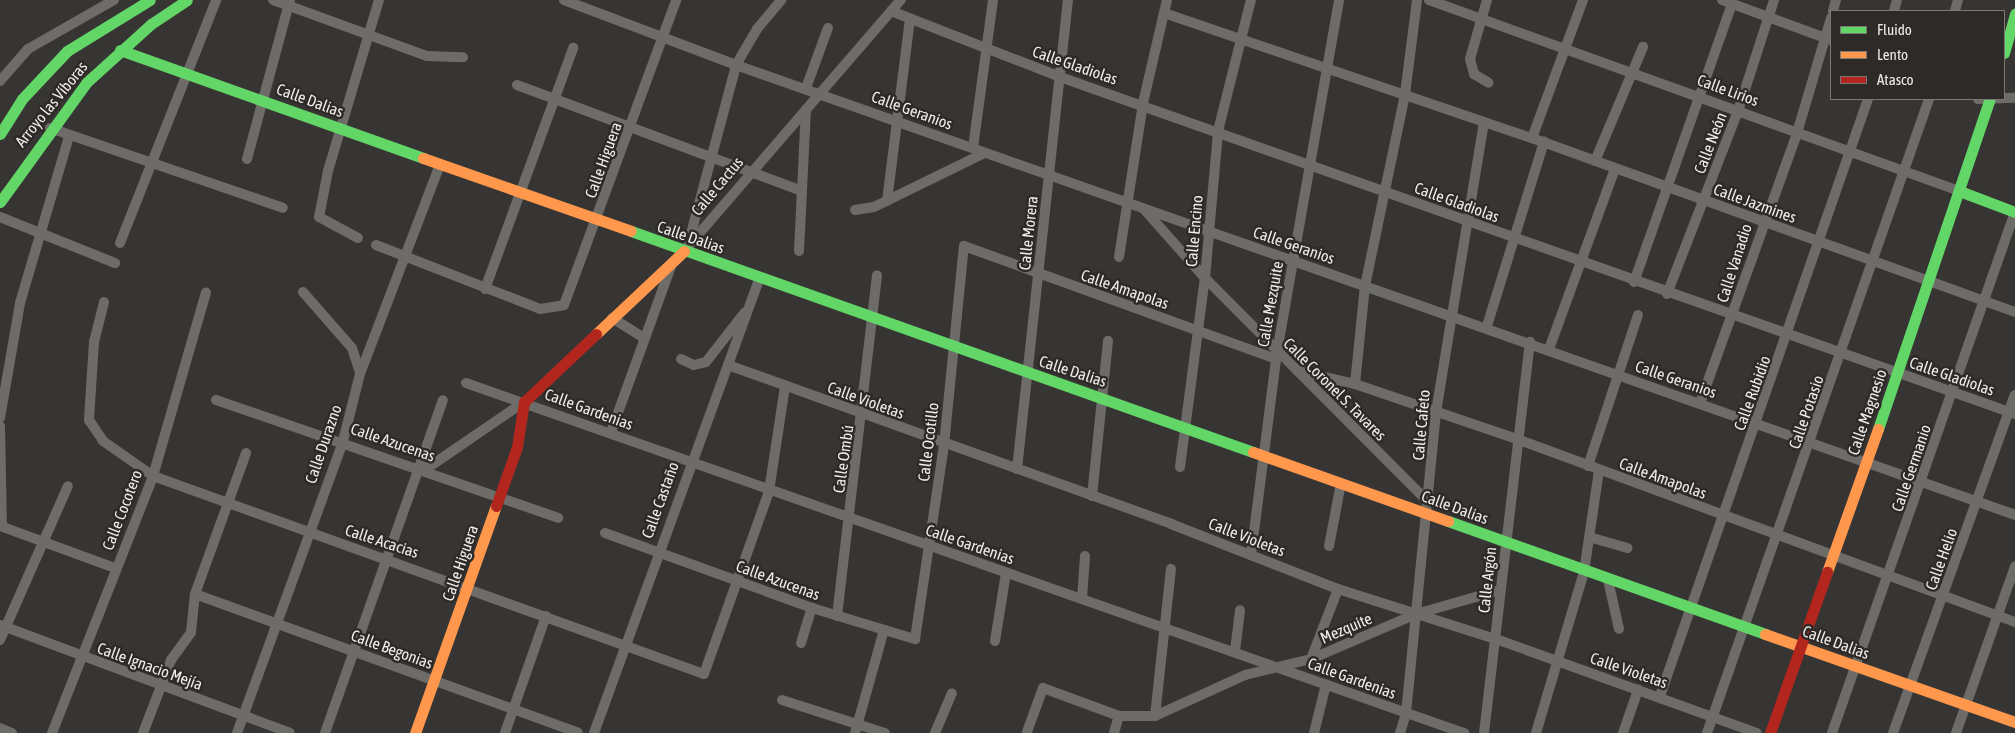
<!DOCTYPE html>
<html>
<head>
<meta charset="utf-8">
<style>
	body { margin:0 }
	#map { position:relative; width:2015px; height:733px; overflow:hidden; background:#373533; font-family:"Asap Condensed",sans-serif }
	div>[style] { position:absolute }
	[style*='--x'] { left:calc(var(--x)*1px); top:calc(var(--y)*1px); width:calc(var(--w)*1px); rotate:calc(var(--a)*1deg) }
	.street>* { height:10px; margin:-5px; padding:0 5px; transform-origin:5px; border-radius:5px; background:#6e6c69 }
	.fast>* { height:11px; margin:-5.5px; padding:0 5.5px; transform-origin:5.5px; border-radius:5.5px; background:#63d668 }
	.slow>* { height:11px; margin:-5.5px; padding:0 5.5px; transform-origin:5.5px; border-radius:5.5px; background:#ff974d }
	.jam>* { height:11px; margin:-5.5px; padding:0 5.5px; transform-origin:5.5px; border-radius:5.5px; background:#b3261e }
	span { translate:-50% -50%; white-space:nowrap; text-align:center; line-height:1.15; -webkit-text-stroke:5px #2e2a28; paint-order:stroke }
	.street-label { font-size:16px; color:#efeceb }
	.legend { position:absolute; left:1830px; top:10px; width:175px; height:90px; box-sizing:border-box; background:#2e2a28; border:1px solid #7b7876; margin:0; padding:6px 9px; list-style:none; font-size:15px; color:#efeceb }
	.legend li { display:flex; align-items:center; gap:10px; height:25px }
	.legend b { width:25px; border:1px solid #7b7876 }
</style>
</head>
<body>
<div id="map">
	<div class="street">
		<i style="--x:273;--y:0;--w:164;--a:20"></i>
		<i style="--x:427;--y:56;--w:36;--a:2"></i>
		<i style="--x:564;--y:0;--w:184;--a:20.7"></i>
		<i style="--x:736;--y:65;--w:1356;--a:19.38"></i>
		<i style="--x:1429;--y:0;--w:567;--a:19.81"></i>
		<i style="--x:1487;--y:0;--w:61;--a:106.1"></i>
		<i style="--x:1470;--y:59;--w:16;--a:75"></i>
		<i style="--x:1474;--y:74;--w:17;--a:31"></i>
		<i style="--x:1722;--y:0;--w:116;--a:20.2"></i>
		<i style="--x:891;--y:11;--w:181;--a:21.3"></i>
		<i style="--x:1060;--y:77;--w:1013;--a:19.44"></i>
		<i style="--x:1833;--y:11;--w:11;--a:-75"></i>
		<i style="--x:1894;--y:11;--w:11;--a:-75"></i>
		<i style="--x:1955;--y:11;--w:11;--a:-75"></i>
		<i style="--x:1164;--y:13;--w:389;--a:18.8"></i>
		<i style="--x:1532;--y:138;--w:513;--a:19.81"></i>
		<i style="--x:0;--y:81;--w:43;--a:-48.8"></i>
		<i style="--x:28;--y:49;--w:99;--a:-29.7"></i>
		<i style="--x:517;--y:85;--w:302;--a:20.4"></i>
		<i style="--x:806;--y:88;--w:64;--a:-69.9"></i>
		<i style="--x:1978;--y:99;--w:37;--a:-2"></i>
		<i style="--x:50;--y:128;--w:246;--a:18.9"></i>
		<i style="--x:1532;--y:138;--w:147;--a:-69.7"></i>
		<i style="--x:973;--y:148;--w:149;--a:-82.3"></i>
		<i style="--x:247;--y:159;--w:165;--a:-74.9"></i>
		<i style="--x:1595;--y:161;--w:124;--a:-67.2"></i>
		<i style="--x:887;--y:201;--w:183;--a:-82.8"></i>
		<i style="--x:1143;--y:208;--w:94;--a:48.5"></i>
		<i style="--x:1205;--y:278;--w:317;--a:45.1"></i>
		<i style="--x:855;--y:210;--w:19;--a:-9"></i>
		<i style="--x:874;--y:207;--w:123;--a:-26.1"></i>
		<i style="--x:0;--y:217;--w:124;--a:21.8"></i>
		<i style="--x:358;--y:238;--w:44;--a:-151.7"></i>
		<i style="--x:319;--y:217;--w:47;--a:-78.9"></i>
		<i style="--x:328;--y:171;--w:178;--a:-73.4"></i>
		<i style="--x:689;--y:241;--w:182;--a:-75"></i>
		<i style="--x:736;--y:65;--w:42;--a:-59.7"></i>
		<i style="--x:757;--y:29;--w:38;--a:-50"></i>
		<i style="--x:120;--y:243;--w:261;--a:-68.4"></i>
		<i style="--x:376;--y:245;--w:176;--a:21.3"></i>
		<i style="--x:540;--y:309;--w:24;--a:-9"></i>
		<i style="--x:564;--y:305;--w:325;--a:-69.8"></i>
		<i style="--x:684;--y:251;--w:332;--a:-49.2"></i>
		<i style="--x:799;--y:251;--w:142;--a:-87.2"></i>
		<i style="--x:1119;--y:257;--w:156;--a:-81.1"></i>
		<i style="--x:1143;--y:103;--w:106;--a:-76.9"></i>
		<i style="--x:1634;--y:282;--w:296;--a:-70.6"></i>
		<i style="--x:485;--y:289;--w:257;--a:-69.9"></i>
		<i style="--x:303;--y:292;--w:74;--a:48.8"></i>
		<i style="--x:352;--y:348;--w:26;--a:72"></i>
		<i style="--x:1667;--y:294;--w:196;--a:-68.8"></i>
		<i style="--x:1738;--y:111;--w:117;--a:-72"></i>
		<i style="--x:104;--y:302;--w:41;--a:104"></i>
		<i style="--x:94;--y:342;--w:78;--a:93.7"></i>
		<i style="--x:89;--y:420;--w:25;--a:56"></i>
		<i style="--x:103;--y:441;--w:61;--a:35"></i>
		<i style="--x:153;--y:476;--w:585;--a:19.77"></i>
		<i style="--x:704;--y:674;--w:194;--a:-70.4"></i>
		<i style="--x:769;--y:491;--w:106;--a:-81.3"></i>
		<i style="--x:612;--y:318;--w:36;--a:32"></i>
		<i style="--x:1487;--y:326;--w:193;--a:-72.8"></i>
		<i style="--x:1549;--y:349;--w:192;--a:-69.9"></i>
		<i style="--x:681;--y:359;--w:14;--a:25"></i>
		<i style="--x:694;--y:365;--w:12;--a:-14"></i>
		<i style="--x:706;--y:362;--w:63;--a:-52"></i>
		<i style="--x:728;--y:365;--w:471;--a:19.7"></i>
		<i style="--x:1171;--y:524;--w:179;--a:21.3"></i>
		<i style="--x:1338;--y:589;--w:166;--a:17.6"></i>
		<i style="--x:1496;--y:639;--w:277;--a:19.8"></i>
		<i style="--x:1298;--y:371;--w:58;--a:12.8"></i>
		<i style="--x:1355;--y:384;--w:171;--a:18.8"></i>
		<i style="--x:1517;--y:439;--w:531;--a:20.18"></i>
		<i style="--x:466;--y:383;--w:1058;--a:19.33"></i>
		<i style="--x:1355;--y:384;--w:99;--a:-84.2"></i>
		<i style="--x:1365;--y:286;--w:196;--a:-78.2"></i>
		<i style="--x:1405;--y:94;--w:95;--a:-82.7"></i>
		<i style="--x:216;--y:400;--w:362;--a:19"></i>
		<i style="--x:1700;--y:403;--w:287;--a:-70.2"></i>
		<i style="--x:1797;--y:133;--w:120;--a:-73.5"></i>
		<i style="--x:0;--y:418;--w:117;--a:-80.1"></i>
		<i style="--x:20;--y:303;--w:174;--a:-73.6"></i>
		<i style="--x:0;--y:426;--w:100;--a:88.9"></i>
		<i style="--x:611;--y:432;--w:177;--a:-70.1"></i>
		<i style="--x:1588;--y:466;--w:159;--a:-71.7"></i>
		<i style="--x:1180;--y:467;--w:191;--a:-82.5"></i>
		<i style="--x:1205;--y:278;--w:148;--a:-84.9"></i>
		<i style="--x:1218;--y:131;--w:135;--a:-75.9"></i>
		<i style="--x:426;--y:469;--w:119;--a:-34.4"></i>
		<i style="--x:1017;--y:469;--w:472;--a:-83.8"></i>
		<i style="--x:1092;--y:496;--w:156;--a:-84.1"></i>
		<i style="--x:0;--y:526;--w:122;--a:20.1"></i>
		<i style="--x:605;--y:533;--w:220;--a:19.9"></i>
		<i style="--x:812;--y:608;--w:108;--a:16.8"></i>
		<i style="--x:915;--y:639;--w:196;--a:-81.5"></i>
		<i style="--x:944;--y:445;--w:200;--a:-84.3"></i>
		<i style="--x:964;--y:246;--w:332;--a:19.9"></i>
		<i style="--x:1589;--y:537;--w:40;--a:16"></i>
		<i style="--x:1329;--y:546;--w:64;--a:-79.2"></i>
		<i style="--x:1251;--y:555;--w:205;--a:-82.7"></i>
		<i style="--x:1277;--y:352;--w:357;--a:-80"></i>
		<i style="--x:1608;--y:580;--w:50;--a:77.3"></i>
		<i style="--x:195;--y:594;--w:407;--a:19.9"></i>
		<i style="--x:1082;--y:599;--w:43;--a:-86"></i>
		<i style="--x:837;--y:616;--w:343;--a:-83.3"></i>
		<i style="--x:0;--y:625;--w:309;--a:20.4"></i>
		<i style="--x:0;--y:640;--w:168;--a:-66.2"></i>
		<i style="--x:995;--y:641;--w:69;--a:-80.8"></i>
		<i style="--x:801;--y:643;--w:37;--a:-73"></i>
		<i style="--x:1235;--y:651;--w:41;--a:-83"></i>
		<i style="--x:1311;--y:659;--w:75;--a:-68.9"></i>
		<i style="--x:1660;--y:696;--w:632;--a:-70.79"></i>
		<i style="--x:782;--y:700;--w:108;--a:17.8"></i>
		<i style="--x:1155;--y:716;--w:148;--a:-83.8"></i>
		<i style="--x:0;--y:728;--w:13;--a:23"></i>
		<i style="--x:1027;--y:732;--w:47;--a:-70"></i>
		<i style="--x:1043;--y:688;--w:81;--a:20.2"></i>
		<i style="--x:1119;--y:716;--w:36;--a:0"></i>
		<i style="--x:1155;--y:716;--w:99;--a:-24.5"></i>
		<i style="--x:1245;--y:675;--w:68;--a:-13.6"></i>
		<i style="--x:1311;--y:659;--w:114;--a:-23.2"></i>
		<i style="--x:1416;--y:614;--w:87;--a:-15.9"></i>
		<i style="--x:52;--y:733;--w:276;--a:-68.5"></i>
		<i style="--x:153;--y:476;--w:191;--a:-73.9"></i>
		<i style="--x:143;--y:733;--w:78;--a:-69"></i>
		<i style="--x:171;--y:660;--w:34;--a:-54"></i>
		<i style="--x:191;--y:632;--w:38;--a:-84"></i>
		<i style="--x:195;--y:594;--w:150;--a:-70.1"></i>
		<i style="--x:237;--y:733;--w:311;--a:-70"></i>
		<i style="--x:343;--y:441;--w:69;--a:-75.8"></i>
		<i style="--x:360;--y:374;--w:224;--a:-69.1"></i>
		<i style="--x:325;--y:733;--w:353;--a:-70.5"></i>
		<i style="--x:505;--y:733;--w:124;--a:-70.7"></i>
		<i style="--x:594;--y:733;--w:484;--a:-70"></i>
		<i style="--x:855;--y:733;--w:107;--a:-74.3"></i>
		<i style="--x:935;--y:733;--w:43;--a:-67"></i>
		<i style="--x:1114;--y:733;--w:18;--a:-74"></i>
		<i style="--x:1314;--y:733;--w:50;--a:-76.2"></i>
		<i style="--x:1400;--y:733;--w:21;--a:-73"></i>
		<i style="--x:1406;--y:713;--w:302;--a:-84.3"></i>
		<i style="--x:1436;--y:412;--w:294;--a:-80.6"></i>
		<i style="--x:1484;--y:733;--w:394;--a:-83.3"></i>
		<i style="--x:1536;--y:733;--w:168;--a:-73.4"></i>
		<i style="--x:1584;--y:572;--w:103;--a:-81.6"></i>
		<i style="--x:1623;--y:733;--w:46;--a:-70.8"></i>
		<i style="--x:1707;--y:733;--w:672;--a:-70.7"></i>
		<i style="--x:1832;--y:733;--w:552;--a:-70.65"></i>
		<i style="--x:1893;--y:733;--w:359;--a:-70.2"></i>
		<i style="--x:1956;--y:733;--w:177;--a:-70.5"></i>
	</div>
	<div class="fast">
		<i style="--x:120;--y:50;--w:322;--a:19.6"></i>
		<i style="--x:2004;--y:53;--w:41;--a:-74.2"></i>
		<i style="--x:0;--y:134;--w:41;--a:-57.8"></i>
		<i style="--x:22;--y:99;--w:66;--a:-46.8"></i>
		<i style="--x:67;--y:51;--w:97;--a:-31.6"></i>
		<i style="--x:1962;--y:192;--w:57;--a:20.7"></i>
		<i style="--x:0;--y:202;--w:148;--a:-54.1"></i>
		<i style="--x:87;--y:82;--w:86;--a:-42.2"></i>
		<i style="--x:151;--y:24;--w:43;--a:-33.7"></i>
		<i style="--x:631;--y:231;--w:660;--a:19.56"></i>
		<i style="--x:1878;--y:429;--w:348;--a:-71.3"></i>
		<i style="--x:1448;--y:521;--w:337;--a:19.6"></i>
	</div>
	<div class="slow">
		<i style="--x:423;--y:158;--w:220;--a:19.3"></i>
		<i style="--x:596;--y:334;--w:121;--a:-43.3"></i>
		<i style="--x:1253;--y:452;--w:207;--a:19.5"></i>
		<i style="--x:1827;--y:572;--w:152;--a:-70.4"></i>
		<i style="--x:1765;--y:634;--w:265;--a:19.4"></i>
		<i style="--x:415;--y:733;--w:241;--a:-70.4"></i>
	</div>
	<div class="jam">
		<i style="--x:496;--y:506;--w:63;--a:-70.4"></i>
		<i style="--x:517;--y:447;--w:46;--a:-81.2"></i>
		<i style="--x:524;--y:402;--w:99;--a:-43.4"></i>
		<i style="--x:1770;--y:733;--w:171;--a:-70.5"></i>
	</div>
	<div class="street-label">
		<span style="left:1075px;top:65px;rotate:19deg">Calle Gladiolas</span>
		<span style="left:1728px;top:90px;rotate:20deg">Calle Lirios</span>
		<span style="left:310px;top:100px;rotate:20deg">Calle Dalias</span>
		<span style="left:51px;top:104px;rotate:-51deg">Arroyo las Víboras</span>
		<span style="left:912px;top:110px;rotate:20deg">Calle Geranios</span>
		<span style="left:1710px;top:143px;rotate:-69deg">Calle Neón</span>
		<span style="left:603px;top:160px;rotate:-70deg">Calle Higuera</span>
		<span style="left:717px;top:186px;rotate:-50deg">Calle Cactus</span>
		<span style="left:1457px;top:202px;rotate:20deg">Calle Gladiolas</span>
		<span style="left:1755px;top:203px;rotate:20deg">Calle Jazmines</span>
		<span style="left:1194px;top:231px;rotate:-85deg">Calle Encino</span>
		<span style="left:1028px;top:233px;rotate:-84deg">Calle Morera</span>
		<span style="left:691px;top:237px;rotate:19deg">Calle Dalias</span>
		<span style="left:1294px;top:245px;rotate:19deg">Calle Geranios</span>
		<span style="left:1734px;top:263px;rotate:-72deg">Calle Vanadio</span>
		<span style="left:1125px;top:289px;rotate:19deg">Calle Amapolas</span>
		<span style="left:1270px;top:304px;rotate:-80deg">Calle Mezquite</span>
		<span style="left:1073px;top:371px;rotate:18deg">Calle Dalias</span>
		<span style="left:1952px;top:376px;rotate:19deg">Calle Gladiolas</span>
		<span style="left:1676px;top:379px;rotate:19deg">Calle Geranios</span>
		<span style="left:1335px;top:389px;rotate:45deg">Calle Coronel S. Tavares</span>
		<span style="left:1752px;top:393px;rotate:-70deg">Calle Rubidio</span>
		<span style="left:866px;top:400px;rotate:20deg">Calle Violetas</span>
		<span style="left:589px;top:409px;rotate:20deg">Calle Gardenias</span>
		<span style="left:1806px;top:412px;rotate:-71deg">Calle Potasio</span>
		<span style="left:1867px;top:412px;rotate:-71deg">Calle Magnesio</span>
		<span style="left:1421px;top:425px;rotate:-85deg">Calle Cafeto</span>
		<span style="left:393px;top:442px;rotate:19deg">Calle Azucenas</span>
		<span style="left:928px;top:442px;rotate:-83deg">Calle Ocotillo</span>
		<span style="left:323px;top:444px;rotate:-71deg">Calle Durazno</span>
		<span style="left:843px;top:459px;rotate:-82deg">Calle Ombú</span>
		<span style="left:1911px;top:468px;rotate:-71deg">Calle Germanio</span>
		<span style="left:1663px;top:478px;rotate:20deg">Calle Amapolas</span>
		<span style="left:660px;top:500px;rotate:-70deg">Calle Castaño</span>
		<span style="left:1455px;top:507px;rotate:20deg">Calle Dalias</span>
		<span style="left:122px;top:510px;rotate:-69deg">Calle Cocotero</span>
		<span style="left:1247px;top:537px;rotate:21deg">Calle Violetas</span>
		<span style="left:382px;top:541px;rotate:18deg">Calle Acacias</span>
		<span style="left:970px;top:544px;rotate:19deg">Calle Gardenias</span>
		<span style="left:1941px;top:559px;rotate:-70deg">Calle Helio</span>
		<span style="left:460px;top:563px;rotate:-71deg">Calle Higuera</span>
		<span style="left:778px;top:580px;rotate:20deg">Calle Azucenas</span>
		<span style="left:1487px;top:580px;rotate:-84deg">Calle Argón</span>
		<span style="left:1346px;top:628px;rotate:-23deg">Mezquite</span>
		<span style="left:1836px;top:642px;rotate:20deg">Calle Dalias</span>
		<span style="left:392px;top:649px;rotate:20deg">Calle Begonias</span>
		<span style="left:150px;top:666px;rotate:20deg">Calle Ignacio Mejía</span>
		<span style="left:1629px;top:670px;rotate:19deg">Calle Violetas</span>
		<span style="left:1352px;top:678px;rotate:20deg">Calle Gardenias</span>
	</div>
	<ul class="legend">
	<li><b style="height:6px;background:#63d668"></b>Fluido</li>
	<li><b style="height:6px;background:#ff974d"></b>Lento</li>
	<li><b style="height:6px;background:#b3261e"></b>Atasco</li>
	</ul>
</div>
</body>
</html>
